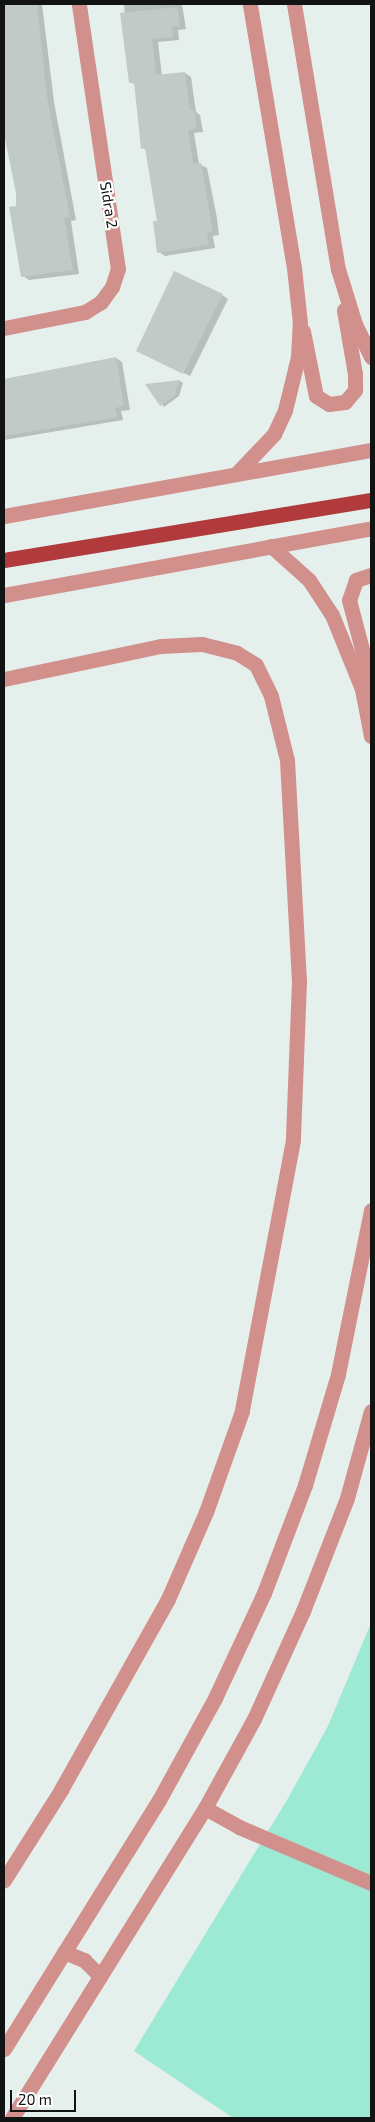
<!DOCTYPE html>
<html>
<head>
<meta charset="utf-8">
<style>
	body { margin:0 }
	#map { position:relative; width:375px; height:2122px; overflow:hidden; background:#e5efec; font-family:"Exo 2",sans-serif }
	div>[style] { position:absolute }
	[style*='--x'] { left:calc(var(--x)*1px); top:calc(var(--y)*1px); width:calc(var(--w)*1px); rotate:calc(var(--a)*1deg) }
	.green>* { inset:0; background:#9dead4 }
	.shadow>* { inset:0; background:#0003 }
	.building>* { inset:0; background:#c1cac7 }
	.minor>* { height:15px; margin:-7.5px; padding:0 7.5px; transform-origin:7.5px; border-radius:7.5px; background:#d2908c }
	.major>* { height:15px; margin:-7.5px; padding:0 7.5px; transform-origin:7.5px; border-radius:7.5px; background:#b03a3c }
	span { translate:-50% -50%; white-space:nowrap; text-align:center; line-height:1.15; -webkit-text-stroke:4.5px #fff; paint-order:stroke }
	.street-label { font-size:15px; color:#111413 }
	.frame { position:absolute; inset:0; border:5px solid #111413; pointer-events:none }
	.scale { position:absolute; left:10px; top:2090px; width:66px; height:22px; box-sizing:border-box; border:2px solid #111413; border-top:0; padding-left:6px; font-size:15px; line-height:18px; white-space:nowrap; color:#111413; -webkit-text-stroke:4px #fff; paint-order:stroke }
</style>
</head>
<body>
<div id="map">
	<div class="green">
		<i style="clip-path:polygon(371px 1623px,371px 2118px,233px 2118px,134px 2051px,287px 1800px,328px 1726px)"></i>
	</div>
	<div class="shadow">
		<i style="clip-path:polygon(4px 4px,42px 4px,54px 102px,76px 220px,71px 221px,79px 274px,29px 280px,23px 276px,18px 192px,8px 137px,4px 138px)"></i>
		<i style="clip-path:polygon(124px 4px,182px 4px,186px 29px,178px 30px,179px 40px,158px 42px,162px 76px,185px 73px,191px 77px,196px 112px,200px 115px,203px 132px,194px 133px,199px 164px,207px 168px,217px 218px,219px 235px,213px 236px,215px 248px,165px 256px,159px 252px,158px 222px,146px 150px,143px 148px,136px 85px,130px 82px)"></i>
		<i style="clip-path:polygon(222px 295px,228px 299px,190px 376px,144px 354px)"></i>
		<i style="clip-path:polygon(116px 358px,122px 362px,130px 410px,121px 411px,123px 420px,4px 440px,4px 380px)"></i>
		<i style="clip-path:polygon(180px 381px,183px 383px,179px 396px,164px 407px,147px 385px)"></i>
	</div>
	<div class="building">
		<i style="clip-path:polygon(4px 4px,37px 4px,47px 97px,70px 217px,64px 218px,73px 270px,21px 277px,9px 207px,16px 206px,16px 193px,4px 134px)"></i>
		<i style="clip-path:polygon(177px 7px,180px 26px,172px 27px,173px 37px,152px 39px,156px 75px,185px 72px,190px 110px,194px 110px,197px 128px,188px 130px,193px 164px,201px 163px,213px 232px,207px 233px,209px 245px,157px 253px,153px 221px,157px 221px,145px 148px,141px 149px,134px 82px,129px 83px,120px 13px)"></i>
		<i style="clip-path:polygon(174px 271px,223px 294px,183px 374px,136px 351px)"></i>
		<i style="clip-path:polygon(116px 357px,124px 406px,115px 408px,117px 417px,4px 436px,4px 379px)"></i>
		<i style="clip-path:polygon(180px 380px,175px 391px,177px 394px,160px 406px,145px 384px)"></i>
	</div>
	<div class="minor">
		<i style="--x:294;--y:4;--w:269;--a:80.6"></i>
		<i style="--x:338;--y:269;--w:58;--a:72.8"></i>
		<i style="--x:355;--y:324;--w:37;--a:64"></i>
		<i style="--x:4;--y:328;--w:83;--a:-11.2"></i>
		<i style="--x:85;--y:312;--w:19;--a:-32"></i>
		<i style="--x:101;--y:302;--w:19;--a:-54"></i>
		<i style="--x:112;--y:287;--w:19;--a:-72"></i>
		<i style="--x:118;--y:269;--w:268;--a:-98.4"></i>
		<i style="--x:303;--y:331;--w:66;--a:78.7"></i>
		<i style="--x:316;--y:396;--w:15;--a:32"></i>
		<i style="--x:329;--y:404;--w:16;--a:-7"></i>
		<i style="--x:345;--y:402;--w:16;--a:-50"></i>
		<i style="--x:355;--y:390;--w:16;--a:-90"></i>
		<i style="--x:355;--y:374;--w:65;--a:-99.8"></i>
		<i style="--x:237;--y:473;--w:54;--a:-46.5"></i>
		<i style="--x:274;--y:434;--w:26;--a:-65"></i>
		<i style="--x:285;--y:410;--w:55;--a:-76.2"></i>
		<i style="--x:298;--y:357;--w:34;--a:-87"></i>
		<i style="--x:300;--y:323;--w:55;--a:-96.2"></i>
		<i style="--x:294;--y:268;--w:268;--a:-99.5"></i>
		<i style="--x:4;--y:516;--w:373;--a:-10.2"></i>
		<i style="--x:271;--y:546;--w:51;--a:41.8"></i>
		<i style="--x:309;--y:580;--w:42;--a:56.7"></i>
		<i style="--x:332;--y:615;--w:80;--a:67.9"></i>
		<i style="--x:362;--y:689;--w:48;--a:79.2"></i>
		<i style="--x:371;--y:575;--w:16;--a:162"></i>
		<i style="--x:356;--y:580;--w:21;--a:109"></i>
		<i style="--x:349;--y:600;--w:86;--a:75.2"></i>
		<i style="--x:4;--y:595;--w:373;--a:-10.3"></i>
		<i style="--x:4;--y:679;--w:160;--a:-11.9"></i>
		<i style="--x:161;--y:646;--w:41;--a:-2.8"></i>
		<i style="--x:202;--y:644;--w:36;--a:14"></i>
		<i style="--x:237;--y:653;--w:22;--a:32"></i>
		<i style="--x:256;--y:665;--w:34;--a:64"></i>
		<i style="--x:271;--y:696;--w:66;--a:76"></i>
		<i style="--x:287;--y:760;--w:221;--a:86.9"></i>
		<i style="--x:299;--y:981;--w:159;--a:92.2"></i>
		<i style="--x:293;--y:1140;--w:276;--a:100.7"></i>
		<i style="--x:242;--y:1411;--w:107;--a:109.6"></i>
		<i style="--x:206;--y:1512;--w:95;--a:113.6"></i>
		<i style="--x:168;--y:1599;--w:219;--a:119.3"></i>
		<i style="--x:61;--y:1790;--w:107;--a:122.3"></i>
		<i style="--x:205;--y:1808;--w:39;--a:29"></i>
		<i style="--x:239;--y:1827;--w:143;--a:23"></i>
		<i style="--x:64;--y:1952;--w:22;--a:22"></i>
		<i style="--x:84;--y:1960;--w:23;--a:45"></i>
		<i style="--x:4;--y:2049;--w:293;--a:-58.1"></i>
		<i style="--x:159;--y:1800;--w:116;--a:-61.2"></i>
		<i style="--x:215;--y:1698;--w:116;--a:-65"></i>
		<i style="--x:264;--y:1593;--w:116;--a:-69.2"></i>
		<i style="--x:305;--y:1485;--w:116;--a:-73.4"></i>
		<i style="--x:338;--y:1374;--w:167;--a:-78.6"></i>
		<i style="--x:12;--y:2118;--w:365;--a:-58.1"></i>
		<i style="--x:205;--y:1808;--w:102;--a:-61.2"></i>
		<i style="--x:254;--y:1719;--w:119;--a:-65.6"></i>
		<i style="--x:303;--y:1611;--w:121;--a:-68.7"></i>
		<i style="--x:347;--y:1498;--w:90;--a:-74.6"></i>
	</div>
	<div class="major">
		<i style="--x:4;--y:560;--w:372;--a:-9.3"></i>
	</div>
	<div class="street-label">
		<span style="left:109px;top:205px;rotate:81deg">Sidra 2</span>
	</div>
	<div class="frame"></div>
	<div class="scale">20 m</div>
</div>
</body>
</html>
